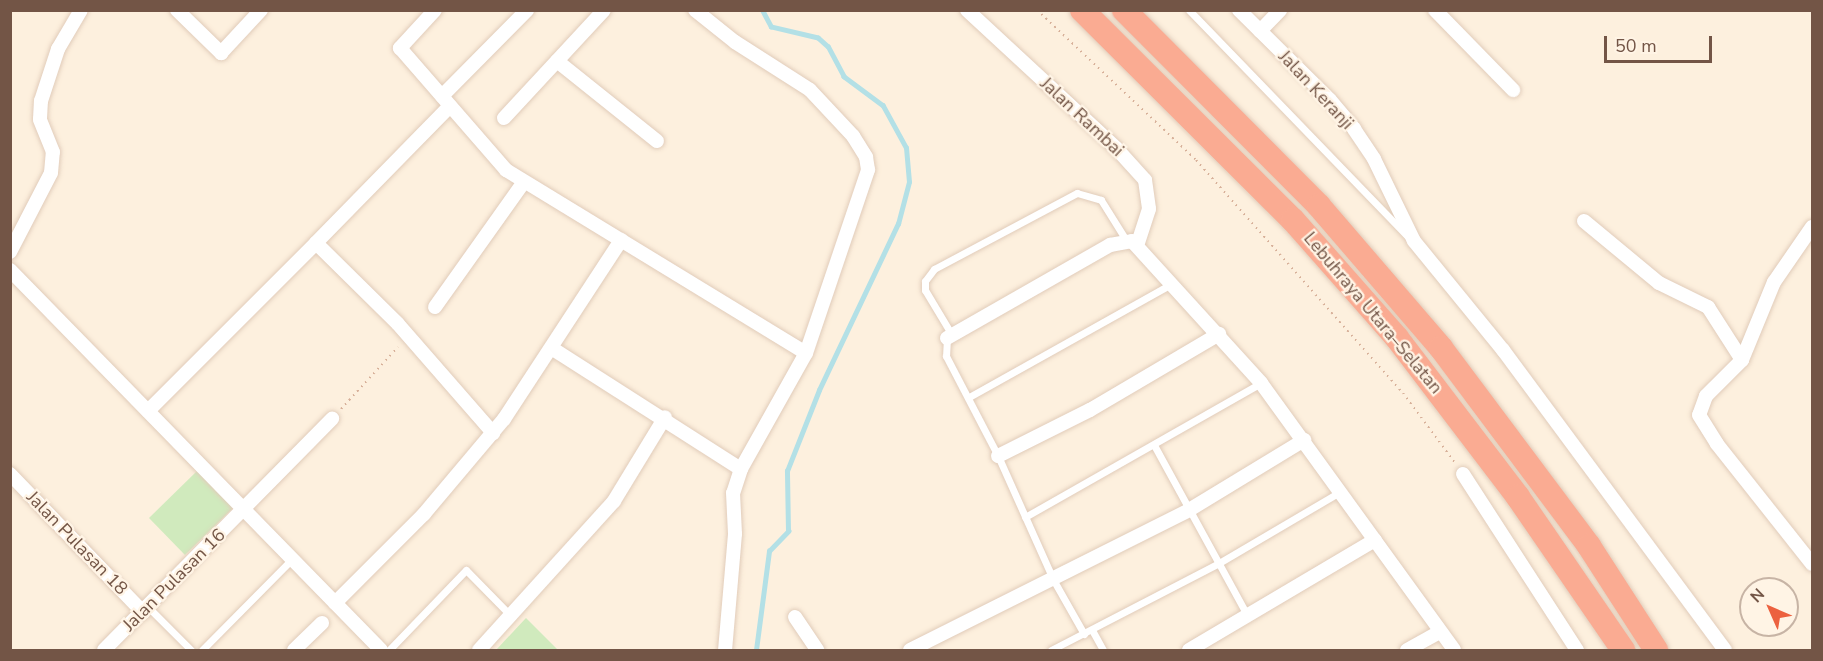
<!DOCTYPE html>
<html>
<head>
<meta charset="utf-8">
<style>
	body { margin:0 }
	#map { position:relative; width:1823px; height:661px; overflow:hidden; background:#fdf0de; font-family:"Nunito Sans",sans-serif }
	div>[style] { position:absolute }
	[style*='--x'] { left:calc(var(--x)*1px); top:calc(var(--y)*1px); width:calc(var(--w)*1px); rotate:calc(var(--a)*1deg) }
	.green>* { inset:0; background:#d0eabd }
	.stream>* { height:4.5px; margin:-2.25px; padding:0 2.25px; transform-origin:2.25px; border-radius:2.25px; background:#b3e0e6 }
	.path>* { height:2px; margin-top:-1px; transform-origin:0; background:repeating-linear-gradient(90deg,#d7b099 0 1.5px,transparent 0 6px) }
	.roads { filter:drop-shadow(0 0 2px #e1ccba) drop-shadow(0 0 2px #e1ccba) }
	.service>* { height:7px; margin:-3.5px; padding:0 3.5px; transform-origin:3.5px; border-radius:3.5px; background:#fff }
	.minor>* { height:14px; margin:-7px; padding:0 7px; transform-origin:7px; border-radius:7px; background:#fff }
	.motorway>* { height:24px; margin:-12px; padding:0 12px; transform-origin:12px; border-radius:12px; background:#faab92 }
	span { translate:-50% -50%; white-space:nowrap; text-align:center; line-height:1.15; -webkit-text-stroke:4.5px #fff4e5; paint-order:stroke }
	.street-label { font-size:18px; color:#735546 }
	.frame { position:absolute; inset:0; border:12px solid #735546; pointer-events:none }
	.north { position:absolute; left:1739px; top:577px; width:60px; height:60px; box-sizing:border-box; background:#fff4e5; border:2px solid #c7b4a5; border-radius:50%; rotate:315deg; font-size:16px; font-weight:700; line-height:24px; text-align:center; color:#735546 }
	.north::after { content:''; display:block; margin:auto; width:21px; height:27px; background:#ec613f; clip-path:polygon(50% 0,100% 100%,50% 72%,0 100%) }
	.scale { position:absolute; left:1604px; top:36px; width:108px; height:27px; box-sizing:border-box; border:3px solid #735546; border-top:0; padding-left:8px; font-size:18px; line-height:21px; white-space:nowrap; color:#735546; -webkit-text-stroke:4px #fff4e5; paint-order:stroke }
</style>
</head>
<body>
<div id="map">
	<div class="green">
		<i style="clip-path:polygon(197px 471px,233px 508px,185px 555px,149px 518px)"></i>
		<i style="clip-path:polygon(526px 618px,558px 650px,496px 650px)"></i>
	</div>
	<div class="stream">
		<i style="--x:756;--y:650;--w:100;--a:-82.5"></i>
		<i style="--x:769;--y:551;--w:28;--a:-46"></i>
		<i style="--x:788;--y:531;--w:60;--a:-91"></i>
		<i style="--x:787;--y:471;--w:87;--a:-68.4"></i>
		<i style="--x:819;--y:390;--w:184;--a:-64.6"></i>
		<i style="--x:898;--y:224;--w:43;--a:-75.3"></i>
		<i style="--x:909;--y:182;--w:34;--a:-95"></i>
		<i style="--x:906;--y:148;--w:48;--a:-118.7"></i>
		<i style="--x:883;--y:106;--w:49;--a:-143.4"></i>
		<i style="--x:844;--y:77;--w:34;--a:-118"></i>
		<i style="--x:828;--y:47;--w:13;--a:-138"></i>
		<i style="--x:818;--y:38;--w:48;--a:-166.8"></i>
		<i style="--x:771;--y:27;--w:19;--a:-118"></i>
	</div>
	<div class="path">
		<i style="--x:1037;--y:10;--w:219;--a:43.3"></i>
		<i style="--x:1196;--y:160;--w:312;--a:48.4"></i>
		<i style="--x:1403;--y:393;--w:89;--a:53.3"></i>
		<i style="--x:341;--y:409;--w:84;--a:-47.4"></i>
	</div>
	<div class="roads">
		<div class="service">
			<i style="--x:1189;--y:10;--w:313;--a:46"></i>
			<i style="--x:952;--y:335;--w:52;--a:-121"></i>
			<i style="--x:925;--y:290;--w:9;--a:-90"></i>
			<i style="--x:925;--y:281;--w:15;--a:-53"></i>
			<i style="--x:934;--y:269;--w:162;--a:-28"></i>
			<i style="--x:1077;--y:193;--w:25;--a:16"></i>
			<i style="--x:1101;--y:200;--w:47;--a:58"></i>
			<i style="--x:947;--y:338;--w:18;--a:93"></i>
			<i style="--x:946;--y:356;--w:113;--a:62.5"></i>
			<i style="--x:998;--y:456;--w:137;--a:65.9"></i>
			<i style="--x:1054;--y:581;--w:61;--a:60.5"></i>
			<i style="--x:969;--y:397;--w:234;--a:-29.2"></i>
			<i style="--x:1154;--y:445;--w:196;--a:61.3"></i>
			<i style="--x:1025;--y:517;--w:271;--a:-29.6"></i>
			<i style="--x:148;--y:607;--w:61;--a:45"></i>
			<i style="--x:1092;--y:630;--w:23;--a:61"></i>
			<i style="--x:202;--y:650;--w:128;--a:-45.3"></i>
			<i style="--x:389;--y:650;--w:111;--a:-46.1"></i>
			<i style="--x:466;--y:570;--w:66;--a:45.6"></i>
			<i style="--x:1051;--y:650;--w:189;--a:-27.4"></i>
			<i style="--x:1219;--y:563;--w:142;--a:-30.5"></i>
		</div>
		<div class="minor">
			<i style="--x:177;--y:10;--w:62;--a:44.3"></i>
			<i style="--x:221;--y:53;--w:59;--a:-47.1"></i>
			<i style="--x:435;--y:10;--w:52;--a:132.6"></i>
			<i style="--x:400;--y:48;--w:162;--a:49"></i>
			<i style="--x:506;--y:170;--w:351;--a:31.4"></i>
			<i style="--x:695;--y:10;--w:51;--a:38.7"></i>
			<i style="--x:735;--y:42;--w:89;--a:32.6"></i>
			<i style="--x:810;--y:90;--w:63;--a:46.9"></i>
			<i style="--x:853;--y:136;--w:25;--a:58"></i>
			<i style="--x:866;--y:157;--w:13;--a:81"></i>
			<i style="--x:868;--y:170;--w:193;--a:108.7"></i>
			<i style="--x:806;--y:353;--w:133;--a:119.3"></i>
			<i style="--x:741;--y:469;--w:25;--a:108"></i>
			<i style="--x:733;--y:493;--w:41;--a:87.2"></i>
			<i style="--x:735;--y:534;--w:116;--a:94.9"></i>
			<i style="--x:967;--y:10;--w:203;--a:42.8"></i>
			<i style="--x:1116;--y:148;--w:43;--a:47.8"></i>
			<i style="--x:1145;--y:180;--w:29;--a:82"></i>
			<i style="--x:1149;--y:209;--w:38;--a:108"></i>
			<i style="--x:1239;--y:10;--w:128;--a:44.7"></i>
			<i style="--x:1330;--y:100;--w:38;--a:50"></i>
			<i style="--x:1354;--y:129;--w:36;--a:56"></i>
			<i style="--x:1374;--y:159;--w:91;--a:64"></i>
			<i style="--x:1414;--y:241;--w:141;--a:50.8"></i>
			<i style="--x:1503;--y:350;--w:373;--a:53.5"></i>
			<i style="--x:1435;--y:10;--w:112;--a:45.7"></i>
			<i style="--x:1260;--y:31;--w:29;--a:-46"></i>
			<i style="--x:557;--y:61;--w:128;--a:38.7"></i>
			<i style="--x:442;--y:96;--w:121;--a:-45.3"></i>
			<i style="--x:450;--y:106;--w:192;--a:134.4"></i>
			<i style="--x:316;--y:243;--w:115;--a:44.6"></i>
			<i style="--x:398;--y:324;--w:145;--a:48.9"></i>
			<i style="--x:504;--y:118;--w:147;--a:-47.2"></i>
			<i style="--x:1584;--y:221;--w:97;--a:39.6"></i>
			<i style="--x:1659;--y:283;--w:55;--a:26.1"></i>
			<i style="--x:1708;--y:307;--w:63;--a:57.3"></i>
			<i style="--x:1812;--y:227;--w:67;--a:124.6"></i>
			<i style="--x:1774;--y:282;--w:84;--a:112.3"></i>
			<i style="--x:1742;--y:360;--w:51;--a:135"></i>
			<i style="--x:1706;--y:396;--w:20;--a:110"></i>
			<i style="--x:1699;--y:415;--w:34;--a:58"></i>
			<i style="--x:1717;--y:444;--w:153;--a:51.6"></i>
			<i style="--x:10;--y:252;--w:89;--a:-62.6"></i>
			<i style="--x:51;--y:173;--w:21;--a:-85"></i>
			<i style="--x:53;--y:152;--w:35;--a:-112"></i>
			<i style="--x:40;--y:119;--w:18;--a:-87"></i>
			<i style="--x:41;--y:101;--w:55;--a:-71.9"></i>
			<i style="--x:58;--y:49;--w:45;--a:-59.5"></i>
			<i style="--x:10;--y:270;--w:531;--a:45.69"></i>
			<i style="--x:435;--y:307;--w:152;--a:-54.6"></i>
			<i style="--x:947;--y:338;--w:188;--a:-29.7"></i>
			<i style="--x:1110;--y:245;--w:22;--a:-10"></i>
			<i style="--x:1132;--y:241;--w:192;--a:47.7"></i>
			<i style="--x:1261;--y:383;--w:329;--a:54.1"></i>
			<i style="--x:553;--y:349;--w:223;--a:32.6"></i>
			<i style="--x:148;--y:411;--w:238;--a:-45"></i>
			<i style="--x:998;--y:456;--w:103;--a:-26.6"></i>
			<i style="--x:1090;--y:410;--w:150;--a:-30.5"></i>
			<i style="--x:10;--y:474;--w:192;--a:46.1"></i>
			<i style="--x:1463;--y:474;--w:210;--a:57.1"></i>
			<i style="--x:335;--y:603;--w:126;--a:-45"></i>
			<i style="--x:424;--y:514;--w:124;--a:-49.9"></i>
			<i style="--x:504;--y:419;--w:214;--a:-56.8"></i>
			<i style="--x:795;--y:617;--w:40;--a:56"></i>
			<i style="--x:104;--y:650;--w:325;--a:-45.4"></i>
			<i style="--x:294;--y:650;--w:39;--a:-44"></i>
			<i style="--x:479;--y:650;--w:201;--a:-47.8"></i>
			<i style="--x:614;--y:501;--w:98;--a:-58.7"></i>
			<i style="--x:910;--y:650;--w:312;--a:-26.6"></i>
			<i style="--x:1189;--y:510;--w:135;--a:-31.3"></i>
			<i style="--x:1189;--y:650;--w:216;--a:-30.6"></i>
			<i style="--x:1407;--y:650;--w:37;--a:-29"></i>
		</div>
		<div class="motorway">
			<i style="--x:1082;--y:10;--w:298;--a:44.9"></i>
			<i style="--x:1293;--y:220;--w:157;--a:48.6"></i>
			<i style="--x:1397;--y:338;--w:200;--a:52.7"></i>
			<i style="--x:1518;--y:497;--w:186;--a:55.5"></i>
			<i style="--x:1124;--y:10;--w:276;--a:45.1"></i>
			<i style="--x:1319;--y:206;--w:187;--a:49.3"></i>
			<i style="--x:1441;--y:348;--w:247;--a:53.2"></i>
			<i style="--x:1589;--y:546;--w:124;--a:57.2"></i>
		</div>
	</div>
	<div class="street-label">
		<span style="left:1316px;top:90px;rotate:47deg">Jalan Keranji</span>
		<span style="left:1082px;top:117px;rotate:43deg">Jalan Rambai</span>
		<span style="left:1373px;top:313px;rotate:50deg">Lebuhraya Utara–Selatan</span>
		<span style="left:77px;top:543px;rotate:46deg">Jalan Pulasan 18</span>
		<span style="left:174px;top:580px;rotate:-45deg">Jalan Pulasan 16</span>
	</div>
	<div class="frame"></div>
	<div class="north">N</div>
	<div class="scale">50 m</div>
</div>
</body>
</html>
